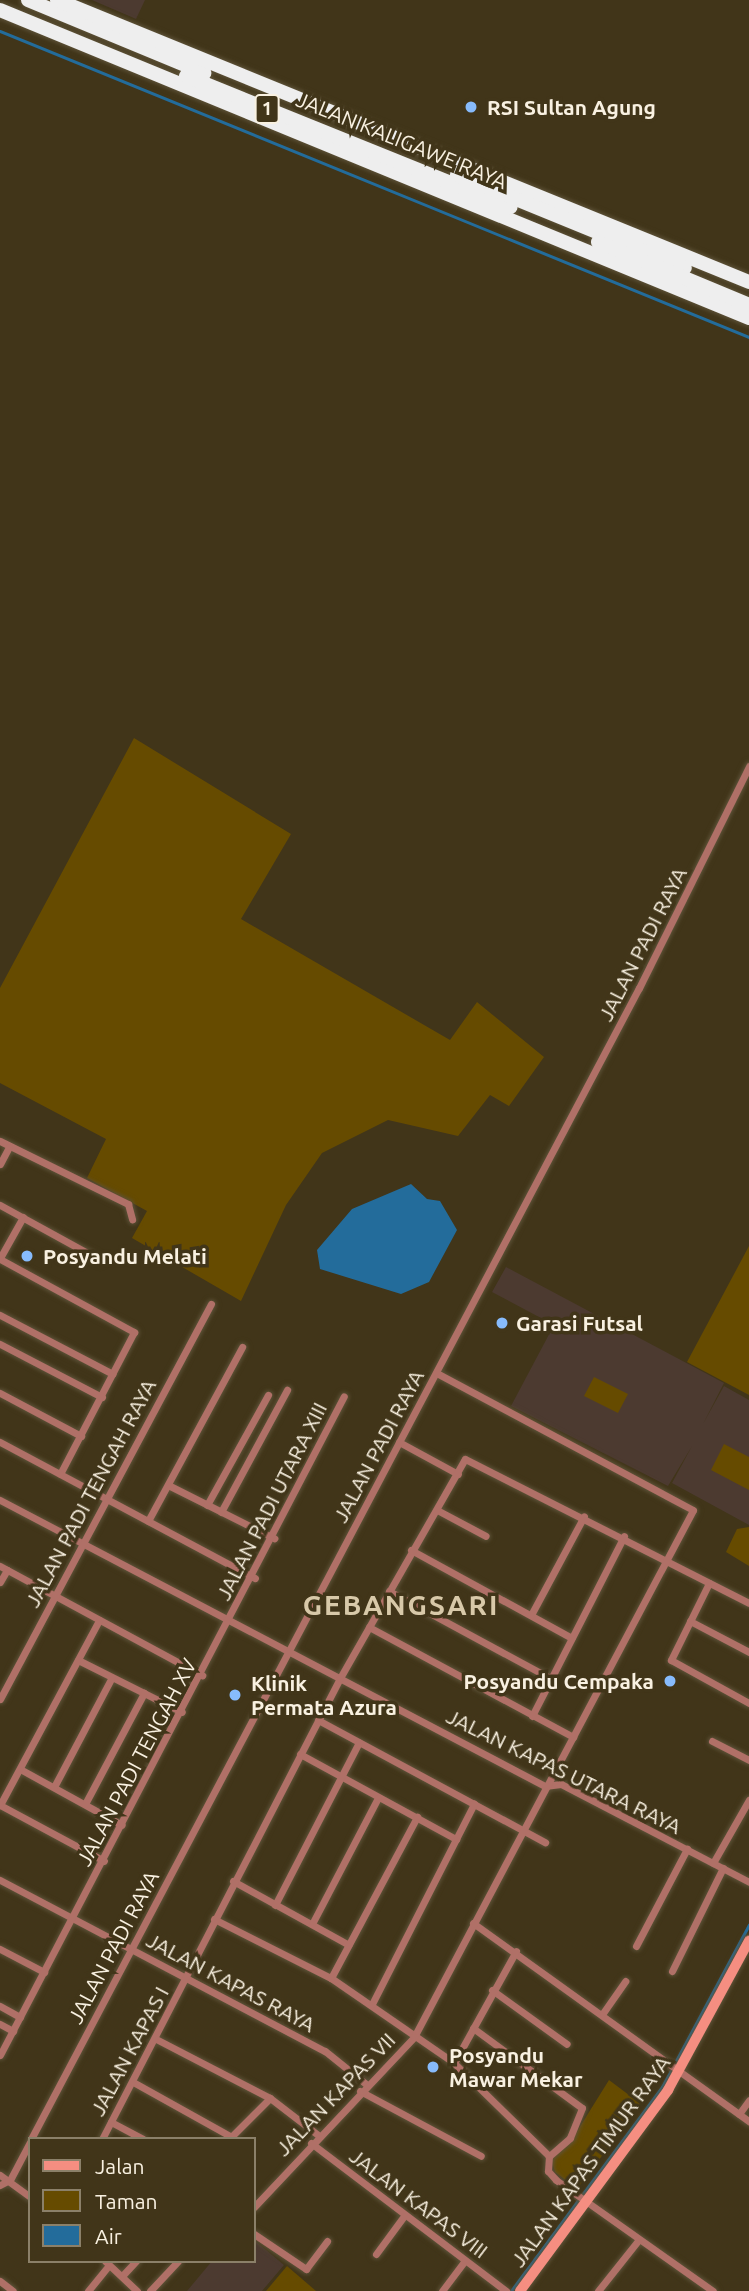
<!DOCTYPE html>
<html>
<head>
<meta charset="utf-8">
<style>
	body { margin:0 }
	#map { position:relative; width:749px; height:2291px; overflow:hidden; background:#413519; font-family:Ubuntu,sans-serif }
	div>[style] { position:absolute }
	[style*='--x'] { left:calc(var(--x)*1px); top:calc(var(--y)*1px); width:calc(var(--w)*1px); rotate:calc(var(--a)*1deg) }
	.education>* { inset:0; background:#4c3a30 }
	.green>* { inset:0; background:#664b00 }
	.water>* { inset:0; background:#236c9b }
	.stream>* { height:2.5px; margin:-1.25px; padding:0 1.25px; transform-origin:1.25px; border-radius:1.25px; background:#236c9b }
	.roads { filter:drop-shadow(0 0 2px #5e5339) drop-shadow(0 0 2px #5e5339) }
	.street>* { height:7px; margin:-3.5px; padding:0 3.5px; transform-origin:3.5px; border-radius:3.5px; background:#b07067 }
	.secondary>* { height:10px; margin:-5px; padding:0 5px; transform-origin:5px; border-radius:5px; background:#f58e81 }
	.highway>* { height:14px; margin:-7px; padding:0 7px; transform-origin:7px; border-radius:7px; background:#eee }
	.dots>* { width:19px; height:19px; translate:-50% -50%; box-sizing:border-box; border:4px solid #413519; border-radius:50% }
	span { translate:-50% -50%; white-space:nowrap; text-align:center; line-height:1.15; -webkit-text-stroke:7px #413519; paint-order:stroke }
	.shield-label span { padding:2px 5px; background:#413519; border:2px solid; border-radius:5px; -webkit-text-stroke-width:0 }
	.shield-label { font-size:19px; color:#f9f1e1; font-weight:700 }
	.poi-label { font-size:21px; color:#f9f1e1; font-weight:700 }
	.left { translate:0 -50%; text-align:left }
	.right { translate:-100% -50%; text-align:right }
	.street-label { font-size:21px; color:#f9f1e1 }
	.district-label { font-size:28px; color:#d8c9a9; font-weight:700; letter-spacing:2px }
	.legend { position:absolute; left:28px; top:2137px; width:228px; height:126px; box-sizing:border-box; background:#413519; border:2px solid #8b8069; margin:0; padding:9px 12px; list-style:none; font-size:21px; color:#f9f1e1 }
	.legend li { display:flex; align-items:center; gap:14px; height:35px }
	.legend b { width:35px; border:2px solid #8b8069 }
</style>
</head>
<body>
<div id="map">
	<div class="education">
		<i style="clip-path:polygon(92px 0,145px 0,136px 19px)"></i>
		<i style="clip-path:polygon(506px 1267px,724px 1383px,703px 1424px,724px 1386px,749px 1400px,749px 1525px,672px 1483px,692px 1446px,668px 1486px,511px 1406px,554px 1325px,492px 1292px)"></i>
		<i style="clip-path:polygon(254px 2240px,284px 2265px,262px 2291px,187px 2291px,212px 2261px,254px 2261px)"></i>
	</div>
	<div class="green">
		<i style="clip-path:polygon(134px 738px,291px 834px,241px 919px,450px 1040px,477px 1002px,544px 1057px,509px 1106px,490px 1095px,458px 1136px,388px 1120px,322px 1153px,286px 1205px,241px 1301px,132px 1238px,147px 1211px,87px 1178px,106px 1139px,0 1083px,0 988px)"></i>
		<i style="clip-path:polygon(749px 1246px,749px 1395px,687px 1362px)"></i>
		<i style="clip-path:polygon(594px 1377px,628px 1394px,618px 1413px,584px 1396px)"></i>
		<i style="clip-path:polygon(724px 1444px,749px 1457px,749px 1490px,711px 1470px)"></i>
		<i style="clip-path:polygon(749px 1527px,749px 1566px,726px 1552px,737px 1529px)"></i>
		<i style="clip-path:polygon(609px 2080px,641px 2104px,577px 2189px,555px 2172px,551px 2158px,571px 2141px)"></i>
		<i style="clip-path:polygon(287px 2266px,316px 2291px,266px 2291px)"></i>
	</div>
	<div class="water">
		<i style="clip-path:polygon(411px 1184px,427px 1199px,440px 1201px,457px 1230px,429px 1282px,401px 1294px,320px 1269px,317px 1250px,352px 1209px)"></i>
	</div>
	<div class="stream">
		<i style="--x:0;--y:31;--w:809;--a:22.22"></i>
		<i style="--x:511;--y:2291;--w:254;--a:-53.5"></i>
		<i style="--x:662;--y:2087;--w:184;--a:-61.8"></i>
	</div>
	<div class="roads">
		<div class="street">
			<i style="--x:0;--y:1141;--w:143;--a:26.2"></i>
			<i style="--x:128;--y:1204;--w:16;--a:75"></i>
			<i style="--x:0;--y:1164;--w:19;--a:-62"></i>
			<i style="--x:0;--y:1205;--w:114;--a:28.8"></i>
			<i style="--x:0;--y:1258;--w:47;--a:-60.7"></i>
			<i style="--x:0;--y:1259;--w:153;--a:28.6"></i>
			<i style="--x:134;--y:1332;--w:160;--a:117.5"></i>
			<i style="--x:0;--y:1315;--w:127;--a:27.6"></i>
			<i style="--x:0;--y:1344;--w:115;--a:27.5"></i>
			<i style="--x:0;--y:1393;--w:92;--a:28"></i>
			<i style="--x:0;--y:1442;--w:289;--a:28.1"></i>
			<i style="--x:399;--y:1442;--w:67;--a:28.5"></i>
			<i style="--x:168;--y:1485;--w:119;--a:26.6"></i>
			<i style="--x:0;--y:1500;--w:615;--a:27.69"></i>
			<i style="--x:545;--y:1786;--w:16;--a:-7"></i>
			<i style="--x:561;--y:1784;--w:212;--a:27.5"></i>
			<i style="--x:207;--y:1505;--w:126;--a:-61"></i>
			<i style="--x:437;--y:1510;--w:55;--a:28"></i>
			<i style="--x:221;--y:1512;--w:139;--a:-61.6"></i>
			<i style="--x:148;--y:1521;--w:198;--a:-61.6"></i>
			<i style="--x:411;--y:1550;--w:183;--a:28.7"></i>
			<i style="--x:0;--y:1566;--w:230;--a:28.4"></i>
			<i style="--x:0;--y:1582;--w:14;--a:-60"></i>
			<i style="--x:709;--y:1583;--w:86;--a:116.3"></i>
			<i style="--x:671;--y:1660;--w:89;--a:28.9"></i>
			<i style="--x:389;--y:1591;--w:183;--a:28.4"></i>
			<i style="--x:531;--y:1615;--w:112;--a:-61.8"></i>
			<i style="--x:690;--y:1621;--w:67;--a:27.7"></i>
			<i style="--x:369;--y:1627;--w:232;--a:28.3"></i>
			<i style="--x:78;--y:1660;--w:116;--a:26.6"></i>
			<i style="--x:0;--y:1699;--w:448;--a:-61.9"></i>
			<i style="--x:532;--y:1716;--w:202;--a:-62.9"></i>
			<i style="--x:318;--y:1720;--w:258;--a:28.3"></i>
			<i style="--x:712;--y:1741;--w:42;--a:27.2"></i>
			<i style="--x:300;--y:1754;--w:178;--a:28.6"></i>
			<i style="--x:20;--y:1769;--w:116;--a:28.8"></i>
			<i style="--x:54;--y:1787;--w:124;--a:-62.2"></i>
			<i style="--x:85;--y:1804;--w:126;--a:-62"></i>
			<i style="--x:0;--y:1805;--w:210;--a:-61.8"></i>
			<i style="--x:0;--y:1805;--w:118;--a:28.3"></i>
			<i style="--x:713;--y:1863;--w:73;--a:-60.3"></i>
			<i style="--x:0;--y:1880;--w:367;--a:27.8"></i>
			<i style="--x:325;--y:2051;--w:53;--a:38.8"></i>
			<i style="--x:233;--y:1881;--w:132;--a:28.9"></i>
			<i style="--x:275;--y:1905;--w:183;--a:-62.7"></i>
			<i style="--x:214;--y:1919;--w:131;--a:26.8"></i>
			<i style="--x:331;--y:1978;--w:150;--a:34.6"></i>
			<i style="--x:454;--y:2063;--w:133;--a:44.4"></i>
			<i style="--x:549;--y:2156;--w:15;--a:94"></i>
			<i style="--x:548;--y:2171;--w:12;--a:48"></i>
			<i style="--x:556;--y:2180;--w:192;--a:35.3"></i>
			<i style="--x:473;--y:1923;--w:340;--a:35.7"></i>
			<i style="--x:312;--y:1924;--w:142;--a:-62.4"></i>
			<i style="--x:636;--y:1946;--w:110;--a:-62.3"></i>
			<i style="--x:0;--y:1949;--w:50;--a:27.6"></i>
			<i style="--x:672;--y:1971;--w:115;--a:-63.7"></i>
			<i style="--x:331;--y:1978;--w:183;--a:-61.9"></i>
			<i style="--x:492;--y:1990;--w:92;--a:35.8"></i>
			<i style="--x:372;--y:2004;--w:225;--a:-63"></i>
			<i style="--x:0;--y:2006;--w:23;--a:29"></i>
			<i style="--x:603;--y:2013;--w:39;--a:-55"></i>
			<i style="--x:0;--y:2024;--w:15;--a:28"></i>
			<i style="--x:473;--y:2028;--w:135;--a:36.3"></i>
			<i style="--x:582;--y:2108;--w:32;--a:112"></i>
			<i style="--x:570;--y:2138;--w:28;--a:139"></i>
			<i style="--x:156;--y:2039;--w:128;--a:27.4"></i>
			<i style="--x:270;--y:2098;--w:61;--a:37.6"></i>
			<i style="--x:0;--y:2055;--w:743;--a:-62.44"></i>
			<i style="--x:454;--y:2063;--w:128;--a:-61"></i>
			<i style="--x:133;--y:2082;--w:113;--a:29.1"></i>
			<i style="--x:360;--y:2091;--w:137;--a:28.2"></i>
			<i style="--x:739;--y:2114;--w:17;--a:-54"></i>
			<i style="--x:111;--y:2122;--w:36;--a:28"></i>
			<i style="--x:31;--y:2139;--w:1302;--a:-62.16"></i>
			<i style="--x:639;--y:988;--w:248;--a:-63.6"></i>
			<i style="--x:102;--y:2139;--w:519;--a:-62.69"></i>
			<i style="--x:340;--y:1678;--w:252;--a:-60.3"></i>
			<i style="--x:465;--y:1459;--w:318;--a:26.9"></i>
			<i style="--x:229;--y:2139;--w:58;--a:-45"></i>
			<i style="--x:311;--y:2143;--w:245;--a:37.2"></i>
			<i style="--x:0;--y:2175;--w:37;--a:36"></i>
			<i style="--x:10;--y:2180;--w:43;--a:-62.2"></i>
			<i style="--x:0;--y:2185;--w:11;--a:-27"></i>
			<i style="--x:254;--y:2207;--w:233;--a:-46.7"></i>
			<i style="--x:414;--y:2037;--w:596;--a:-62.1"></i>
			<i style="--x:693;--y:1510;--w:291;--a:-151.9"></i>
			<i style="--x:254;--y:2234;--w:63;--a:33.9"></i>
			<i style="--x:306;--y:2269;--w:35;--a:-53"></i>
			<i style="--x:376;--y:2254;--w:47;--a:-53.6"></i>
			<i style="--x:105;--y:2261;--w:44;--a:43.2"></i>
			<i style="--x:122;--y:2276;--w:21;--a:-47"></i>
			<i style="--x:0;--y:2281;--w:16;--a:38"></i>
			<i style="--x:88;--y:2291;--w:33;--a:-51"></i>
			<i style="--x:150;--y:2291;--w:41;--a:-47"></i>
			<i style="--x:442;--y:2291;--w:38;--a:-53"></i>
			<i style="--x:598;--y:2291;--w:63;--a:-51.5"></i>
		</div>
		<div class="secondary">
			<i style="--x:520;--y:2291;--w:250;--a:-53.6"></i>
			<i style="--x:668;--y:2090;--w:170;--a:-61.5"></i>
		</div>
		<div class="highway">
			<i style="--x:28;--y:0;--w:191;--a:22.5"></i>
			<i style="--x:57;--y:0;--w:747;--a:22.17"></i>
			<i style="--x:0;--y:10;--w:810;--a:22.35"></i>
			<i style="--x:186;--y:76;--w:350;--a:22"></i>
			<i style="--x:457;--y:175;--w:246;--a:22.2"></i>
			<i style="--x:598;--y:242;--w:164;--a:22.6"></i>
		</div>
	</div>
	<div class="dots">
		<i style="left:471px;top:107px;background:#87bbfc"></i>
		<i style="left:27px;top:1256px;background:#87bbfc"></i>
		<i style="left:502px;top:1323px;background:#87bbfc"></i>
		<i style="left:670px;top:1681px;background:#87bbfc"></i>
		<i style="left:235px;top:1695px;background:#87bbfc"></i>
		<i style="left:433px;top:2067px;background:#87bbfc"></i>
	</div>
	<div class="shield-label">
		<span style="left:267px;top:109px">1</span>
	</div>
	<div class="poi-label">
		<span class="left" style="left:487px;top:107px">RSI Sultan Agung</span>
		<span class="left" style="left:43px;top:1256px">Posyandu Melati</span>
		<span class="left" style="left:516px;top:1323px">Garasi Futsal</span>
		<span class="right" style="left:654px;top:1681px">Posyandu Cempaka</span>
		<span class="left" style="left:251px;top:1695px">Klinik<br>Permata Azura</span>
		<span class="left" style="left:449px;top:2067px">Posyandu<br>Mawar Mekar</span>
	</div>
	<div class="street-label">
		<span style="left:402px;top:140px;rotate:22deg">JALAN KALIGAWE RAYA</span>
		<span style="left:642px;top:944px;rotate:-63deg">JALAN PADI RAYA</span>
		<span style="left:378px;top:1446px;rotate:-62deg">JALAN PADI RAYA</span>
		<span style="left:90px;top:1493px;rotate:-62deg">JALAN PADI TENGAH RAYA</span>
		<span style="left:271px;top:1501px;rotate:-63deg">JALAN PADI UTARA XIII</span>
		<span style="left:136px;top:1762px;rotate:-62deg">JALAN PADI TENGAH XV</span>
		<span style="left:564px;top:1771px;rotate:26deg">JALAN KAPAS UTARA RAYA</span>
		<span style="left:113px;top:1947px;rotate:-62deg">JALAN PADI RAYA</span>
		<span style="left:231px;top:1982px;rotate:28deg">JALAN KAPAS RAYA</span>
		<span style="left:129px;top:2051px;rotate:-62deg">JALAN KAPAS I</span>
		<span style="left:335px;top:2094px;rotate:-46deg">JALAN KAPAS VII</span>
		<span style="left:590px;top:2161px;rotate:-54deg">JALAN KAPAS TIMUR RAYA</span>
		<span style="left:419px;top:2203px;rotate:37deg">JALAN KAPAS VIII</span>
	</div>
	<div class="district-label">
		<span style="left:401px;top:1605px">GEBANGSARI</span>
	</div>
	<ul class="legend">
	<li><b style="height:9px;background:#f58e81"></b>Jalan</li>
	<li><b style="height:19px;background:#664b00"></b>Taman</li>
	<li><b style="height:19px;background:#236c9b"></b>Air</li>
	</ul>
</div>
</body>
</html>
